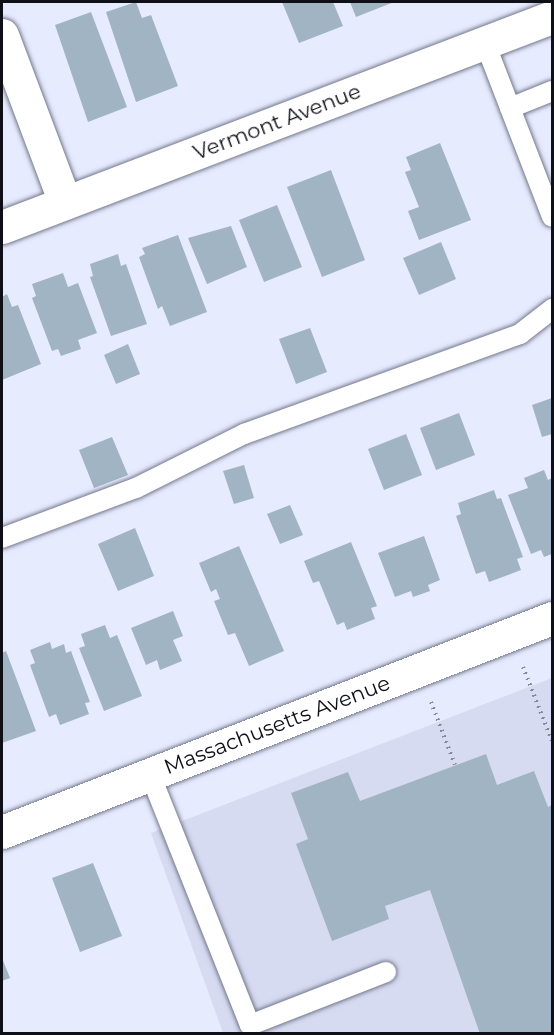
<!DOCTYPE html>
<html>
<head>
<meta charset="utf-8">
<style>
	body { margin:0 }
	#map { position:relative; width:554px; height:1035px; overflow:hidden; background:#e7ebfe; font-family:Montserrat,sans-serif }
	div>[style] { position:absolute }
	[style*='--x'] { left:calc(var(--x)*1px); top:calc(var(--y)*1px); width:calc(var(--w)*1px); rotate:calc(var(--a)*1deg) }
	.built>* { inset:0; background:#d6dbf2 }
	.building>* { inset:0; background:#a1b4c4 }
	.path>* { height:4px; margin-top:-2px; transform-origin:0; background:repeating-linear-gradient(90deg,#848795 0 1.5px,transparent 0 6px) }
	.roads { filter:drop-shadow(0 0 2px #74788c) drop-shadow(0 0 2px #74788c) }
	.lane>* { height:20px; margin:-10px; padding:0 10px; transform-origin:10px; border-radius:10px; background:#fff }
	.street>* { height:33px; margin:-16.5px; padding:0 16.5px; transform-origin:16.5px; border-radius:16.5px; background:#fff }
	span { translate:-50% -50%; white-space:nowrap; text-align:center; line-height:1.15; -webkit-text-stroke:4.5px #fff; paint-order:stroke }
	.street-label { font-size:21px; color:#0e0f17 }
	.frame { position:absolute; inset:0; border:3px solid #0e0f17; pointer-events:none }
</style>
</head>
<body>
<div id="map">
	<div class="built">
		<i style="clip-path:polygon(552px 678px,552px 1033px,223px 1033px,151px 833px)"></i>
	</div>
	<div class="building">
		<i style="clip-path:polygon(136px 2px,142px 18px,151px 15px,178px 86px,136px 102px,106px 12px)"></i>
		<i style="clip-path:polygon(282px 2px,333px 2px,343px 26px,299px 43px)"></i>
		<i style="clip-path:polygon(350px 2px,394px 2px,356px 17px)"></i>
		<i style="clip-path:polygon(91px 12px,127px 107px,88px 122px,55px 25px)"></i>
		<i style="clip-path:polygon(440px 143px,471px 220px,419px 240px,408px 211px,419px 207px,405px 172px,411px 170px,406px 157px)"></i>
		<i style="clip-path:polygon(331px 170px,365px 260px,322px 277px,287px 187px)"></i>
		<i style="clip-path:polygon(277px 205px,302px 267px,264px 282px,239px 220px)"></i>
		<i style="clip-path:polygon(231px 226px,247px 267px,207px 284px,188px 238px)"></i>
		<i style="clip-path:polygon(178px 235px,207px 312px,170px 326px,162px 306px,158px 309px,139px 257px,145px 254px,142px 248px)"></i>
		<i style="clip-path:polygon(441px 242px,456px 279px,419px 295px,403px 258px)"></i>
		<i style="clip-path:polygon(118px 254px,121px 266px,126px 264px,147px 324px,111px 336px,90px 277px,93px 276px,90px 264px)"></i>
		<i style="clip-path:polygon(63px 273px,68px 287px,78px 283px,97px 333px,78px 340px,81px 349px,61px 356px,58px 349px,52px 351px,32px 298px,36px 296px,32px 284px)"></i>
		<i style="clip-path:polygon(7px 294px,12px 307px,18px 305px,41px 364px,2px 380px,2px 297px)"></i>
		<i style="clip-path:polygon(310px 328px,327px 372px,296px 384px,279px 339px)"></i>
		<i style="clip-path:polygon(128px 344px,140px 374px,116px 384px,104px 355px)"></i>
		<i style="clip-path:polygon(552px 398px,552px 434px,542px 437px,532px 405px)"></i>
		<i style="clip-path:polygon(459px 413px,475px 455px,436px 470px,420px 428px)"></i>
		<i style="clip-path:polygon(406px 434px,422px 475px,384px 490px,368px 449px)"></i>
		<i style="clip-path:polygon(112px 437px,128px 475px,94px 488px,79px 450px)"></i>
		<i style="clip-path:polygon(244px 465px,254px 498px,234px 504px,223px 471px)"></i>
		<i style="clip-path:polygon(544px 470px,548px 480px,552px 478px,552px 554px,544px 557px,541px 550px,531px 554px,508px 495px,528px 488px,524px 478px)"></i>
		<i style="clip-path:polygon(494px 490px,497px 499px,501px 498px,523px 557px,517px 559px,521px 570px,489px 582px,485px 571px,476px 574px,456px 516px,461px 514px,458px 503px)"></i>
		<i style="clip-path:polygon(290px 505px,303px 535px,280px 544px,267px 514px)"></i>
		<i style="clip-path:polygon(135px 528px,154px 576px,118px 591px,98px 544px)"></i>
		<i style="clip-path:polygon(424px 536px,440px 580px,428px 585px,430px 591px,413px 597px,411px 591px,395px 597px,378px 553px)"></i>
		<i style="clip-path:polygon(351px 542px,377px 606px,371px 608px,375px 619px,347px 630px,344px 622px,337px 625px,319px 581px,313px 583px,304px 561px)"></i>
		<i style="clip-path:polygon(239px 546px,284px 651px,249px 666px,235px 633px,228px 635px,214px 601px,220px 599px,216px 589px,211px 592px,199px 563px)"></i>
		<i style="clip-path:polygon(173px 611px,183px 636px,173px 640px,182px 661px,160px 670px,157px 660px,146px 665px,131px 628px)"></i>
		<i style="clip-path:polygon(105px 625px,110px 638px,117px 635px,142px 696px,104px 711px,79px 648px,85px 646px,81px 634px)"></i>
		<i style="clip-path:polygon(50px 642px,52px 649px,64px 644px,66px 653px,71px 651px,90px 702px,85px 703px,89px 714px,60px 725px,56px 714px,49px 717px,30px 665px,35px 663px,30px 650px)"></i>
		<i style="clip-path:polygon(6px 651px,36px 731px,2px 743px,2px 653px)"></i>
		<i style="clip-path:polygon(486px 754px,497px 785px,534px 771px,548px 807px,552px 805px,552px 1034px,480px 1034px,430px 890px,385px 906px,389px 919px,332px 941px,296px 844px,308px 839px,291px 793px,348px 772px,360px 801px)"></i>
		<i style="clip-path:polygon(93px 863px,122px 936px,80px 952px,52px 878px)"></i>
		<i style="clip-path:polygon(2px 958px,10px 978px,2px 981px)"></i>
	</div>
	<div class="path">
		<i style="--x:523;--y:667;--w:79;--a:68.6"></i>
		<i style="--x:431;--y:702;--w:67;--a:69.1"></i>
	</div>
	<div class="roads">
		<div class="lane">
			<i style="--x:485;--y:43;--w:186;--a:68.9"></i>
			<i style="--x:510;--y:108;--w:45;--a:-22"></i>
			<i style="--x:2;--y:538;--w:143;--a:-20.5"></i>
			<i style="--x:136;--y:488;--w:121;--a:-26.6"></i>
			<i style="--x:244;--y:434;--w:294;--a:-19.9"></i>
			<i style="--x:520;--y:334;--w:41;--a:-38"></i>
			<i style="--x:150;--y:774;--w:270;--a:68.3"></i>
			<i style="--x:250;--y:1025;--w:146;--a:-21.3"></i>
		</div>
		<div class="street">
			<i style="--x:2;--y:35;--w:179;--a:69.4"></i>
			<i style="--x:2;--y:227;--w:589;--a:-20.9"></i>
			<i style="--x:2;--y:832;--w:590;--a:-21.26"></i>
		</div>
	</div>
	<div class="street-label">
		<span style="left:277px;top:122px;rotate:-21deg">Vermont Avenue</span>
		<span style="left:277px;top:725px;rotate:-21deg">Massachusetts Avenue</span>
	</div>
	<div class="frame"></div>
</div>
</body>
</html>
